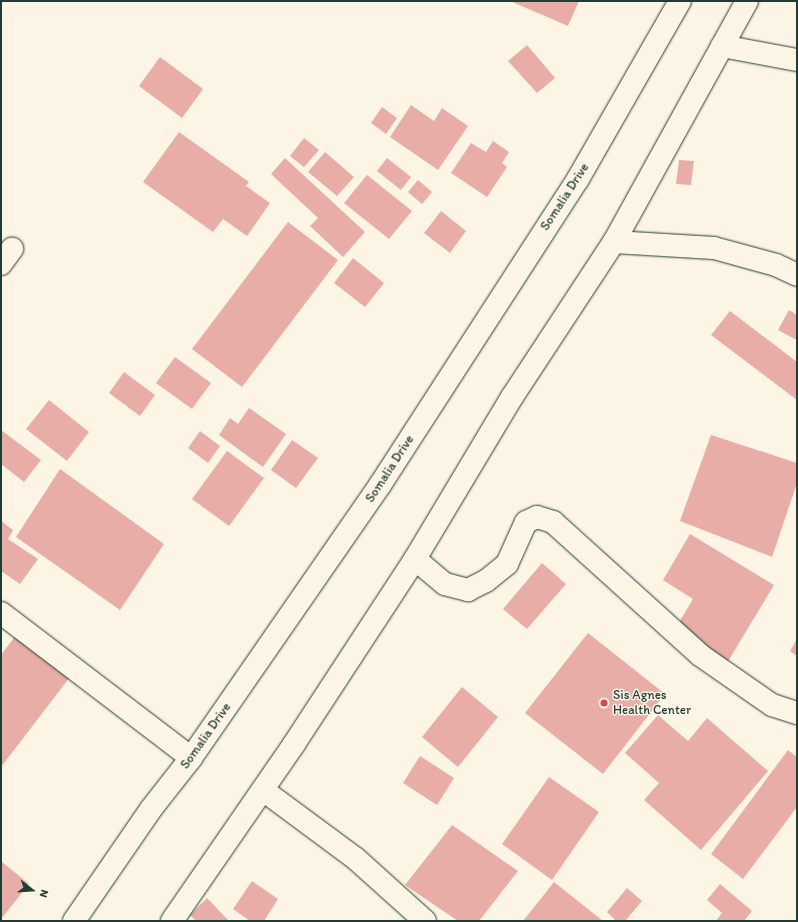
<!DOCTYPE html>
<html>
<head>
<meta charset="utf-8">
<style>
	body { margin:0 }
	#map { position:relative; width:798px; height:922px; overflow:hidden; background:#fcf5e5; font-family:Itim,sans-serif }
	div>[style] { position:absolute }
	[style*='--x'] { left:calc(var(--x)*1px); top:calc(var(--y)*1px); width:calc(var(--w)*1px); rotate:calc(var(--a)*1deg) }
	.building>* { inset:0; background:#e8ada7 }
	.roads { filter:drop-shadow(0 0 1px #1f3d34) drop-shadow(0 0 1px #1f3d34) }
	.minor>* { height:22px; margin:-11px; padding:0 11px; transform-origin:11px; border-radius:11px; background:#fcf5e5 }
	.primary>* { height:22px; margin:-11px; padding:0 11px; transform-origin:11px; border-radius:11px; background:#fcf5e5 }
	.dots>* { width:11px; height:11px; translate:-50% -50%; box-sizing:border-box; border:2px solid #fcf5e5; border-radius:50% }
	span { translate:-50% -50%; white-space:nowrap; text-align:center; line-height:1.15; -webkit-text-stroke:3px #fcf5e5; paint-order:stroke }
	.street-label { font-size:13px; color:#1f3d34 }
	.poi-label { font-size:13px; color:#1f3d34 }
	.left { translate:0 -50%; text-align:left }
	.frame { position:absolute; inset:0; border:2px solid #1f3d34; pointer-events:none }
	.north { position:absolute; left:12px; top:870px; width:40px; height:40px; -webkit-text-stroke:3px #fcf5e5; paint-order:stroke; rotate:107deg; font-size:11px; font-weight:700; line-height:16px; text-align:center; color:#1f3d34 }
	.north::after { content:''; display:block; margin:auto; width:14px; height:18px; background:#1f3d34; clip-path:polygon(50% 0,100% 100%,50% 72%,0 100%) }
</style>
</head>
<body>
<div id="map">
	<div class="building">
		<i style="clip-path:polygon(510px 1px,579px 1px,568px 26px)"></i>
		<i style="clip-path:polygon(527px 45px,555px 78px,537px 93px,508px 61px)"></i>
		<i style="clip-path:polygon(160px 57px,203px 89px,182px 118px,139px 86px)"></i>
		<i style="clip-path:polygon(411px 105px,434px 121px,442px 108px,468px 126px,438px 170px,390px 137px)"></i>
		<i style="clip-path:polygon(382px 107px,397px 118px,386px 134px,371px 123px)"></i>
		<i style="clip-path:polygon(179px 132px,249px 182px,246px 186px,270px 203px,247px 236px,223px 219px,213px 232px,143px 182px)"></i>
		<i style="clip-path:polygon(304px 138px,319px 150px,304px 167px,290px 156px)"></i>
		<i style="clip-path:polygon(493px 141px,509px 152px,502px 163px,507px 167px,487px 197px,451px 173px,471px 143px,486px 152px)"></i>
		<i style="clip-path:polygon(325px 152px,354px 177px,337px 196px,308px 172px)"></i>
		<i style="clip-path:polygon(285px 158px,365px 232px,343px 257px,310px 226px,318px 218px,271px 174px)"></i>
		<i style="clip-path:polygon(387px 158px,411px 177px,401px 190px,377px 171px)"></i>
		<i style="clip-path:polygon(679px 160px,694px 161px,691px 185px,676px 184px)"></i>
		<i style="clip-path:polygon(367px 175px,412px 211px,389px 239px,344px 203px)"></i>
		<i style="clip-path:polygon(418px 180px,432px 192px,422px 204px,408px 192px)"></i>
		<i style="clip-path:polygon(441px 211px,466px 231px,450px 253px,424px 233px)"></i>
		<i style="clip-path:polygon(288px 222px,338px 260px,242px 387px,192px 349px)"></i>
		<i style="clip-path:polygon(353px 258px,384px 283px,365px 307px,334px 283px)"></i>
		<i style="clip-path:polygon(789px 310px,797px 315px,797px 340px,778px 330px)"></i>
		<i style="clip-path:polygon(730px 311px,797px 362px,797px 400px,711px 335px)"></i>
		<i style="clip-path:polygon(175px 357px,211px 383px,192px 409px,156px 383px)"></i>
		<i style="clip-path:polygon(124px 372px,155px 395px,140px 416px,109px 393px)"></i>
		<i style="clip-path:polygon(49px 400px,89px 432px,67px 461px,26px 429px)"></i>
		<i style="clip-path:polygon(249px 408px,286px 434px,263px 467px,219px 435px,230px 418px,238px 424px)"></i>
		<i style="clip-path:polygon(1px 430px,41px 460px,24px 482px,1px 464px)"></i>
		<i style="clip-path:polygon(200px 431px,220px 446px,208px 463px,188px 448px)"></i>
		<i style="clip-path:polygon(711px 435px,797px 463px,797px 483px,772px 557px,680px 521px)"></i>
		<i style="clip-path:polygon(292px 440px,318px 458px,296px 488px,271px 470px)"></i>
		<i style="clip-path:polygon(227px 451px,264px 478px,229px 526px,192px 499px)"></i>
		<i style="clip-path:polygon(60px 469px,164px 544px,120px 610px,16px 537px)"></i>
		<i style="clip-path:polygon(1px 521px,13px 530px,8px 539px,38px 559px,20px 584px,1px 571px)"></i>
		<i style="clip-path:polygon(690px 534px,774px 585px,727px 663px,678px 624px,693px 599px,663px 580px)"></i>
		<i style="clip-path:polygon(542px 563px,566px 584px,527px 629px,503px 609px)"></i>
		<i style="clip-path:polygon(588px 633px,665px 694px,603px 774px,525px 713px)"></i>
		<i style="clip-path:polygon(16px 635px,70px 677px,1px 767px,1px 655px)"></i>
		<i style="clip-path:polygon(797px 639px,797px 656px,790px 651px)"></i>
		<i style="clip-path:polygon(462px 687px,498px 717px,458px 767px,422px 737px)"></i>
		<i style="clip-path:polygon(658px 715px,688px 741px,707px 718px,768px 771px,701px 850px,644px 800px,659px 783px,625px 753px)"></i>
		<i style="clip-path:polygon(788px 750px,797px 757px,797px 807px,743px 879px,711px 854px)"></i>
		<i style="clip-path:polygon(420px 756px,454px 778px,437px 805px,403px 783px)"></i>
		<i style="clip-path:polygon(549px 777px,599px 812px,552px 880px,502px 844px)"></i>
		<i style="clip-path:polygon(452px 825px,518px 871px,479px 921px,458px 921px,405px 885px)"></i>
		<i style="clip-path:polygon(1px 861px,29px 884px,1px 919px)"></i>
		<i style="clip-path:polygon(252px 881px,278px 899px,264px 921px,250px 921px,233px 909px)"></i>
		<i style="clip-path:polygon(554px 882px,603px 921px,523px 921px)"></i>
		<i style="clip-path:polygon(720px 884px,752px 911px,744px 921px,716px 921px,722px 913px,707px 900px)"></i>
		<i style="clip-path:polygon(627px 888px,642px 901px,625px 921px,616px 921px,607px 912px)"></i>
		<i style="clip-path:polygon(207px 898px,229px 921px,196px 921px,190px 915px)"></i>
	</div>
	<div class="roads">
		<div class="minor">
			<i style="--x:722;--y:46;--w:76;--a:10.6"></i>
			<i style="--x:614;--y:242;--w:100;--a:3.4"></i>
			<i style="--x:714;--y:248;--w:64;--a:15.3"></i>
			<i style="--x:776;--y:265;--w:23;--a:25"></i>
			<i style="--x:1;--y:264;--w:19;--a:-54"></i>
			<i style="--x:415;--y:559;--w:39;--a:40"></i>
			<i style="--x:445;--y:584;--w:24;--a:15"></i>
			<i style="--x:468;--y:590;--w:20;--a:-27"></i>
			<i style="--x:486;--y:581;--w:27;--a:-39"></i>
			<i style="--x:507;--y:564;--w:46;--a:-65.7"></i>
			<i style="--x:526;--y:522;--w:12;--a:-24"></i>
			<i style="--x:537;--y:517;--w:17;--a:17"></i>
			<i style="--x:553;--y:522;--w:198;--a:42.1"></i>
			<i style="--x:700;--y:655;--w:88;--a:34.8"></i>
			<i style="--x:772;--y:705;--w:26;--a:18"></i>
			<i style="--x:1;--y:613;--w:239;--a:37.3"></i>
			<i style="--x:263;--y:790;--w:114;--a:36.5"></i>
			<i style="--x:355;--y:858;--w:94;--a:42"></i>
		</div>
		<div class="primary">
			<i style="--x:74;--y:921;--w:136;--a:-55.5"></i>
			<i style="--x:151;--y:809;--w:65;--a:-51.9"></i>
			<i style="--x:191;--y:758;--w:332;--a:-55.3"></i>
			<i style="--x:380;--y:485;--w:364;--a:-57.1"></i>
			<i style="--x:578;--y:179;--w:205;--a:-60.2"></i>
			<i style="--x:172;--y:921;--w:215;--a:-55.4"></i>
			<i style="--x:294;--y:744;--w:221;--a:-56.8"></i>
			<i style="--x:415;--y:559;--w:189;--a:-59.1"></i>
			<i style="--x:512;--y:397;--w:186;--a:-56.7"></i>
			<i style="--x:614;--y:242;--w:275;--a:-61.1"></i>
		</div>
	</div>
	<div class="dots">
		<i style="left:604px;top:703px;background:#d1495b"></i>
	</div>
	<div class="street-label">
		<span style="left:565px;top:197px;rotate:-57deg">Somalia Drive</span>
		<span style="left:390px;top:469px;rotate:-57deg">Somalia Drive</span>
		<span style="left:206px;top:736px;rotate:-55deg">Somalia Drive</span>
	</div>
	<div class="poi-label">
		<span class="left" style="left:613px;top:703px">Sis Agnes<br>Health Center</span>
	</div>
	<div class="frame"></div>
	<div class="north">N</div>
</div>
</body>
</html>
